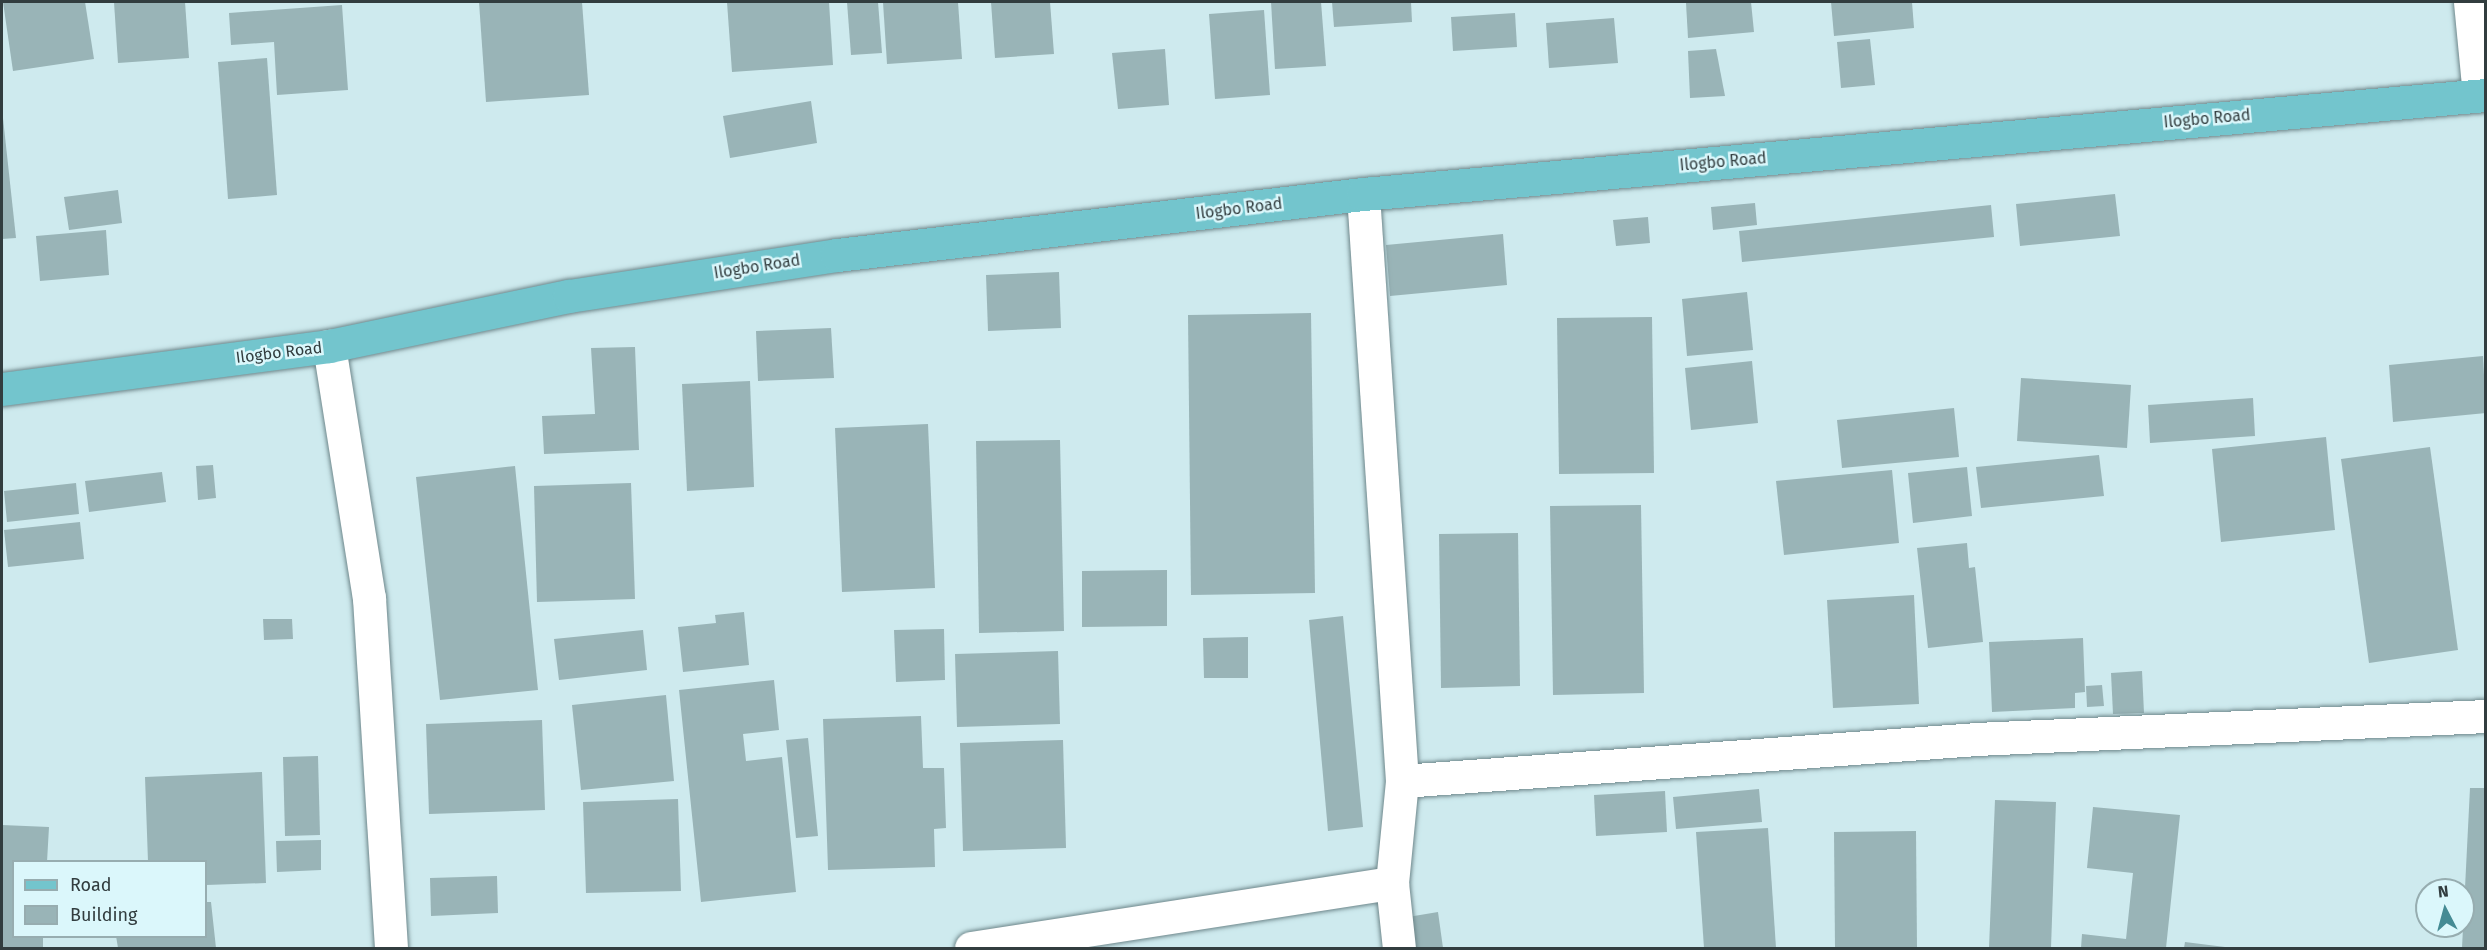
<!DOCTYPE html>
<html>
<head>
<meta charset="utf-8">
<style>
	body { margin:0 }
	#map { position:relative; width:2487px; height:950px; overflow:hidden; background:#ceeaee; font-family:"Fira Sans",sans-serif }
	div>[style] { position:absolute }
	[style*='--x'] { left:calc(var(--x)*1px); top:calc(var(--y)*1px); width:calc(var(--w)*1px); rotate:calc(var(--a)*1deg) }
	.building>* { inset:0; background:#99b4b7 }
	.roads { filter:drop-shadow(0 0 2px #6e878b) drop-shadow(0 0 2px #6e878b) }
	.minor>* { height:33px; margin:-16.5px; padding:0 16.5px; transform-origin:16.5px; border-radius:16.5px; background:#fff }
	.major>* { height:33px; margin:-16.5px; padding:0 16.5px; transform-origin:16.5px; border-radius:16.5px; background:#73c5cd }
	span { translate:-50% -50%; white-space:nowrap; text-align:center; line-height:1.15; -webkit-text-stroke:5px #dbf7fb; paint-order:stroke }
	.street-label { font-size:16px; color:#323d3f }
	.frame { position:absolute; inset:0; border:3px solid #323d3f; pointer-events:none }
	.legend { position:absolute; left:12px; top:860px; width:195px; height:78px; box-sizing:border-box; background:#dbf7fb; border:2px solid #97adb0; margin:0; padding:8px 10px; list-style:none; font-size:18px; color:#323d3f }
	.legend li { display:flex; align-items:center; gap:12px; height:30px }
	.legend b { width:30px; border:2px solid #97adb0 }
	.north { position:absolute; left:2415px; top:878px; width:60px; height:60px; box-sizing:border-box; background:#dbf7fb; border:2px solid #97adb0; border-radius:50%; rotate:354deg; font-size:16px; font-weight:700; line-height:24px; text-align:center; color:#323d3f }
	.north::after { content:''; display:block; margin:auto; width:21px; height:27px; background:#458b94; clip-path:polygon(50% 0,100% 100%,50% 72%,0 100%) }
</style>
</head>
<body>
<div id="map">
	<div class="building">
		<i style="clip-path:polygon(3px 2px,85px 2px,94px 59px,13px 71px)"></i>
		<i style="clip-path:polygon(114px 2px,185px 2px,189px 58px,118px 63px)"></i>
		<i style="clip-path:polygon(479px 2px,582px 2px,589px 95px,486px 102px)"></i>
		<i style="clip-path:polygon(727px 2px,829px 2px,833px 65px,732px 72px)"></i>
		<i style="clip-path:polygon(847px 2px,878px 2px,882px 53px,851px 55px)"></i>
		<i style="clip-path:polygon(883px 2px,958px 2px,962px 59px,887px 64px)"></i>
		<i style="clip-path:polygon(991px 2px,1050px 2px,1054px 54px,995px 58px)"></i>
		<i style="clip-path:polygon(1271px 2px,1321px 2px,1326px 66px,1275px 69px)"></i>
		<i style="clip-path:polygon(1332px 2px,1411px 2px,1412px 22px,1334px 27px)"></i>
		<i style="clip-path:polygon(1751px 2px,1754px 32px,1688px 38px,1686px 3px)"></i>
		<i style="clip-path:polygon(1831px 2px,1912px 2px,1914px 28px,1834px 36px)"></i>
		<i style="clip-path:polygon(342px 5px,348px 90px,277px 95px,274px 42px,231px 45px,229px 13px)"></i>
		<i style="clip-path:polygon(1264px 10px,1270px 95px,1215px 99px,1209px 14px)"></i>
		<i style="clip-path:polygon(1515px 13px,1517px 47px,1453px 51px,1451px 17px)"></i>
		<i style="clip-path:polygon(1614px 18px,1618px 63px,1549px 68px,1546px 23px)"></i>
		<i style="clip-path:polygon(1870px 39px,1875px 85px,1841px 88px,1837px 42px)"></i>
		<i style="clip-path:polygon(1165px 49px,1169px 105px,1118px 109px,1112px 53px)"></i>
		<i style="clip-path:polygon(1716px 49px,1725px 96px,1690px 98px,1688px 51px)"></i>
		<i style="clip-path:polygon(267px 58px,277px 195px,228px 199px,218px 62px)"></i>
		<i style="clip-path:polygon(811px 101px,817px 143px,730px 158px,723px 116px)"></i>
		<i style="clip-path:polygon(2px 109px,16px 238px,2px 239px)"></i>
		<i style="clip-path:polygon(118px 190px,122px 223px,69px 230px,64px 197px)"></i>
		<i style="clip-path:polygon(2115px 194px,2120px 236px,2020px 246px,2016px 204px)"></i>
		<i style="clip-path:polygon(1755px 203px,1757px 225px,1713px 230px,1711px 207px)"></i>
		<i style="clip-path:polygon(1991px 205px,1994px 237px,1742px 262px,1739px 231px)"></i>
		<i style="clip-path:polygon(1648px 217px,1650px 243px,1616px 246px,1613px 220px)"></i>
		<i style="clip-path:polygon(106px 230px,109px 275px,40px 281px,36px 236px)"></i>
		<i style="clip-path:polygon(1503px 234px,1507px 285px,1390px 296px,1386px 245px)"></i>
		<i style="clip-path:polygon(1059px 272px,1061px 328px,988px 331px,986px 275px)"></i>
		<i style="clip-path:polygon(1747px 292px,1753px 350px,1687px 356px,1682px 299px)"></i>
		<i style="clip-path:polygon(1311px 313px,1315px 593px,1191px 595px,1188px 315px)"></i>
		<i style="clip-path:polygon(1652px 317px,1654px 473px,1559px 474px,1557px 318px)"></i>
		<i style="clip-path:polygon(831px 328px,834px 378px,758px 381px,756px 331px)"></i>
		<i style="clip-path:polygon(635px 347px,639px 450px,544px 454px,542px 416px,595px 414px,591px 348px)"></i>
		<i style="clip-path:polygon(2483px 356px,2486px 413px,2393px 422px,2389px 365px)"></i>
		<i style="clip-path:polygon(1752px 361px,1758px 423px,1691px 430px,1685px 368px)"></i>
		<i style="clip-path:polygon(2021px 378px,2131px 385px,2127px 448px,2017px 441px)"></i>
		<i style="clip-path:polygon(750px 381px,754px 487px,687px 491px,682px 384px)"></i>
		<i style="clip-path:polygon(2253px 398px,2255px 436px,2150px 443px,2148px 405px)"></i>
		<i style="clip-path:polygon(1954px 408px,1959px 457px,1842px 468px,1837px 420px)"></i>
		<i style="clip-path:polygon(928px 424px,935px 588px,842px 592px,835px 428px)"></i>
		<i style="clip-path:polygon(2326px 437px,2335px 530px,2221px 542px,2212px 449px)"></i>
		<i style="clip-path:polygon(1060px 440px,1064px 631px,979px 633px,976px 441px)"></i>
		<i style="clip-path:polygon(2430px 447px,2458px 650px,2369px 663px,2341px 459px)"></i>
		<i style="clip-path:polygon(2099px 455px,2104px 496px,1981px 508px,1976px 467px)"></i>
		<i style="clip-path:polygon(213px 465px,216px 498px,198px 500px,196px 466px)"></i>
		<i style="clip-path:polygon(515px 466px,538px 690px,440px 700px,416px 477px)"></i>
		<i style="clip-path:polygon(1967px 467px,1972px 516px,1913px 523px,1908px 473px)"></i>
		<i style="clip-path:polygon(1892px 470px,1899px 543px,1784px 555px,1776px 481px)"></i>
		<i style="clip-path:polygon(162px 472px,166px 502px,89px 512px,85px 481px)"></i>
		<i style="clip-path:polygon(76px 483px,79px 514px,7px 522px,4px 491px)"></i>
		<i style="clip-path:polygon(631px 483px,635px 599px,537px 602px,534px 486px)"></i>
		<i style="clip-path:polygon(1641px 505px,1644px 693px,1553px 695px,1550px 506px)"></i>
		<i style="clip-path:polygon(80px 522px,84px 559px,8px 567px,4px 530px)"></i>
		<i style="clip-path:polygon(1518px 533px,1520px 686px,1441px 688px,1439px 534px)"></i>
		<i style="clip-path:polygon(1967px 543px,1969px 568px,1975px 567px,1983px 642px,1928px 648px,1917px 548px)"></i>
		<i style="clip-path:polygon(1167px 570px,1167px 626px,1082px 627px,1082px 571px)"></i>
		<i style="clip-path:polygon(1914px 595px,1919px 704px,1833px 708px,1827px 600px)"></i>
		<i style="clip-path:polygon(744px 612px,749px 665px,683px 672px,678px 627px,716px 623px,715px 615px)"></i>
		<i style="clip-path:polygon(1343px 616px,1363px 827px,1328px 831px,1309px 620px)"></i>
		<i style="clip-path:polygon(263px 619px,292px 619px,293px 639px,264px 640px)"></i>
		<i style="clip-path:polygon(944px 629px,945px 680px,896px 682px,894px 630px)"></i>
		<i style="clip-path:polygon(643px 630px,647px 670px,559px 680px,554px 639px)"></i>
		<i style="clip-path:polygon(1248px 637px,1248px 678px,1204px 678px,1203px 638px)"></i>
		<i style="clip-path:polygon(2083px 638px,2085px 692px,2075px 693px,2075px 708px,1992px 712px,1989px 642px)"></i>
		<i style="clip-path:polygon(1058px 651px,1060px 724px,957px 727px,955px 654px)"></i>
		<i style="clip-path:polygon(2142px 671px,2144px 713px,2113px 714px,2111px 673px)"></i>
		<i style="clip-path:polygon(774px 680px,779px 730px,743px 734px,746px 761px,782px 757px,796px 892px,701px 902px,679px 690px)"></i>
		<i style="clip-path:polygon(2102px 685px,2104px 706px,2087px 707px,2086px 686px)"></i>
		<i style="clip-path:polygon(666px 695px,674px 781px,581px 790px,572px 705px)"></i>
		<i style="clip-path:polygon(921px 716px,923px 768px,944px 768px,946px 828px,934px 829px,935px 867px,828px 870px,823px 719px)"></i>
		<i style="clip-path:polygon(542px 720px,545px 810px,429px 814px,426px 724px)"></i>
		<i style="clip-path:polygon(808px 738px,818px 836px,796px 838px,786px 740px)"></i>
		<i style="clip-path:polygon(1063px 740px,1066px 848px,963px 851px,960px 743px)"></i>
		<i style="clip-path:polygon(318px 756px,320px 835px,285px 836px,283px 757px)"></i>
		<i style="clip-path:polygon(262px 772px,266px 883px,206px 885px,206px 862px,148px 862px,145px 777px)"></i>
		<i style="clip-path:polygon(2470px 788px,2486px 788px,2486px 948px,2462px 948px)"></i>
		<i style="clip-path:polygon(1759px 789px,1762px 822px,1676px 829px,1673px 797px)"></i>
		<i style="clip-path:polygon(1665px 791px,1667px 832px,1596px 836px,1594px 795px)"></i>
		<i style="clip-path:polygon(678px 799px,681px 891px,586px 893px,583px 802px)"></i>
		<i style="clip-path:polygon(1995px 800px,2056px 802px,2051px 948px,1989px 948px)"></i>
		<i style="clip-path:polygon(2093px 807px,2180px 815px,2166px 948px,2081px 948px,2082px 934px,2126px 939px,2133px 873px,2087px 868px)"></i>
		<i style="clip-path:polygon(2px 825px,49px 827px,47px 862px,14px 862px,14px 936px,43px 936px,43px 948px,2px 948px)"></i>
		<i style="clip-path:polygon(1768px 828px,1776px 948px,1704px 948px,1696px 832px)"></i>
		<i style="clip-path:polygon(1916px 831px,1917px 948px,1835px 948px,1834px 832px)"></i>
		<i style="clip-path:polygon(321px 840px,321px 870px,277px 872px,276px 841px)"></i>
		<i style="clip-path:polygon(497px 876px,498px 913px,431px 916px,430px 878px)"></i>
		<i style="clip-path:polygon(206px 902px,211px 902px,216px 948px,118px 948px,116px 936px,206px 936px)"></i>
		<i style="clip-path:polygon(1438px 912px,1443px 948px,1412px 948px,1408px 917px)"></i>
		<i style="clip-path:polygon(2185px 942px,2225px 947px,2225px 948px,2184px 948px)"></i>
	</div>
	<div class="roads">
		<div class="minor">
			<i style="--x:2470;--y:2;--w:93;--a:84.5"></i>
			<i style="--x:1363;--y:194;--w:588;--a:86.2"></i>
			<i style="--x:1402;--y:781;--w:102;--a:95.6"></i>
			<i style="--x:1392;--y:883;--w:65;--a:83.9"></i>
			<i style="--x:329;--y:346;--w:255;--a:81"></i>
			<i style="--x:369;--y:598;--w:351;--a:86.4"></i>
			<i style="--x:1402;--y:781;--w:576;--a:-4.18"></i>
			<i style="--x:1976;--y:739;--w:511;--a:-2.58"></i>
			<i style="--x:971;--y:948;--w:426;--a:-8.8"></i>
		</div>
		<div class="major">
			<i style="--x:2;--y:389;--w:330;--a:-7.5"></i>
			<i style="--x:329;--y:346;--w:245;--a:-11.8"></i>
			<i style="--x:569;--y:296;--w:271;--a:-8.7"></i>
			<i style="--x:837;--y:255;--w:530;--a:-6.62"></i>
			<i style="--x:1363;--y:194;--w:1127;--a:-5.04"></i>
		</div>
	</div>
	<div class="street-label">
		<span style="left:2207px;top:119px;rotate:-5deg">Ilogbo Road</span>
		<span style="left:1723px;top:162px;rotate:-5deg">Ilogbo Road</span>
		<span style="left:1239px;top:209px;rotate:-7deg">Ilogbo Road</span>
		<span style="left:757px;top:267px;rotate:-9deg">Ilogbo Road</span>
		<span style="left:279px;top:353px;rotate:-7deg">Ilogbo Road</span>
	</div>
	<div class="frame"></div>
	<ul class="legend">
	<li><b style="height:8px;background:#73c5cd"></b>Road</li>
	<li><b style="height:16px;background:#99b4b7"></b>Building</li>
	</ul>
	<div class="north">N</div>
</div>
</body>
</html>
